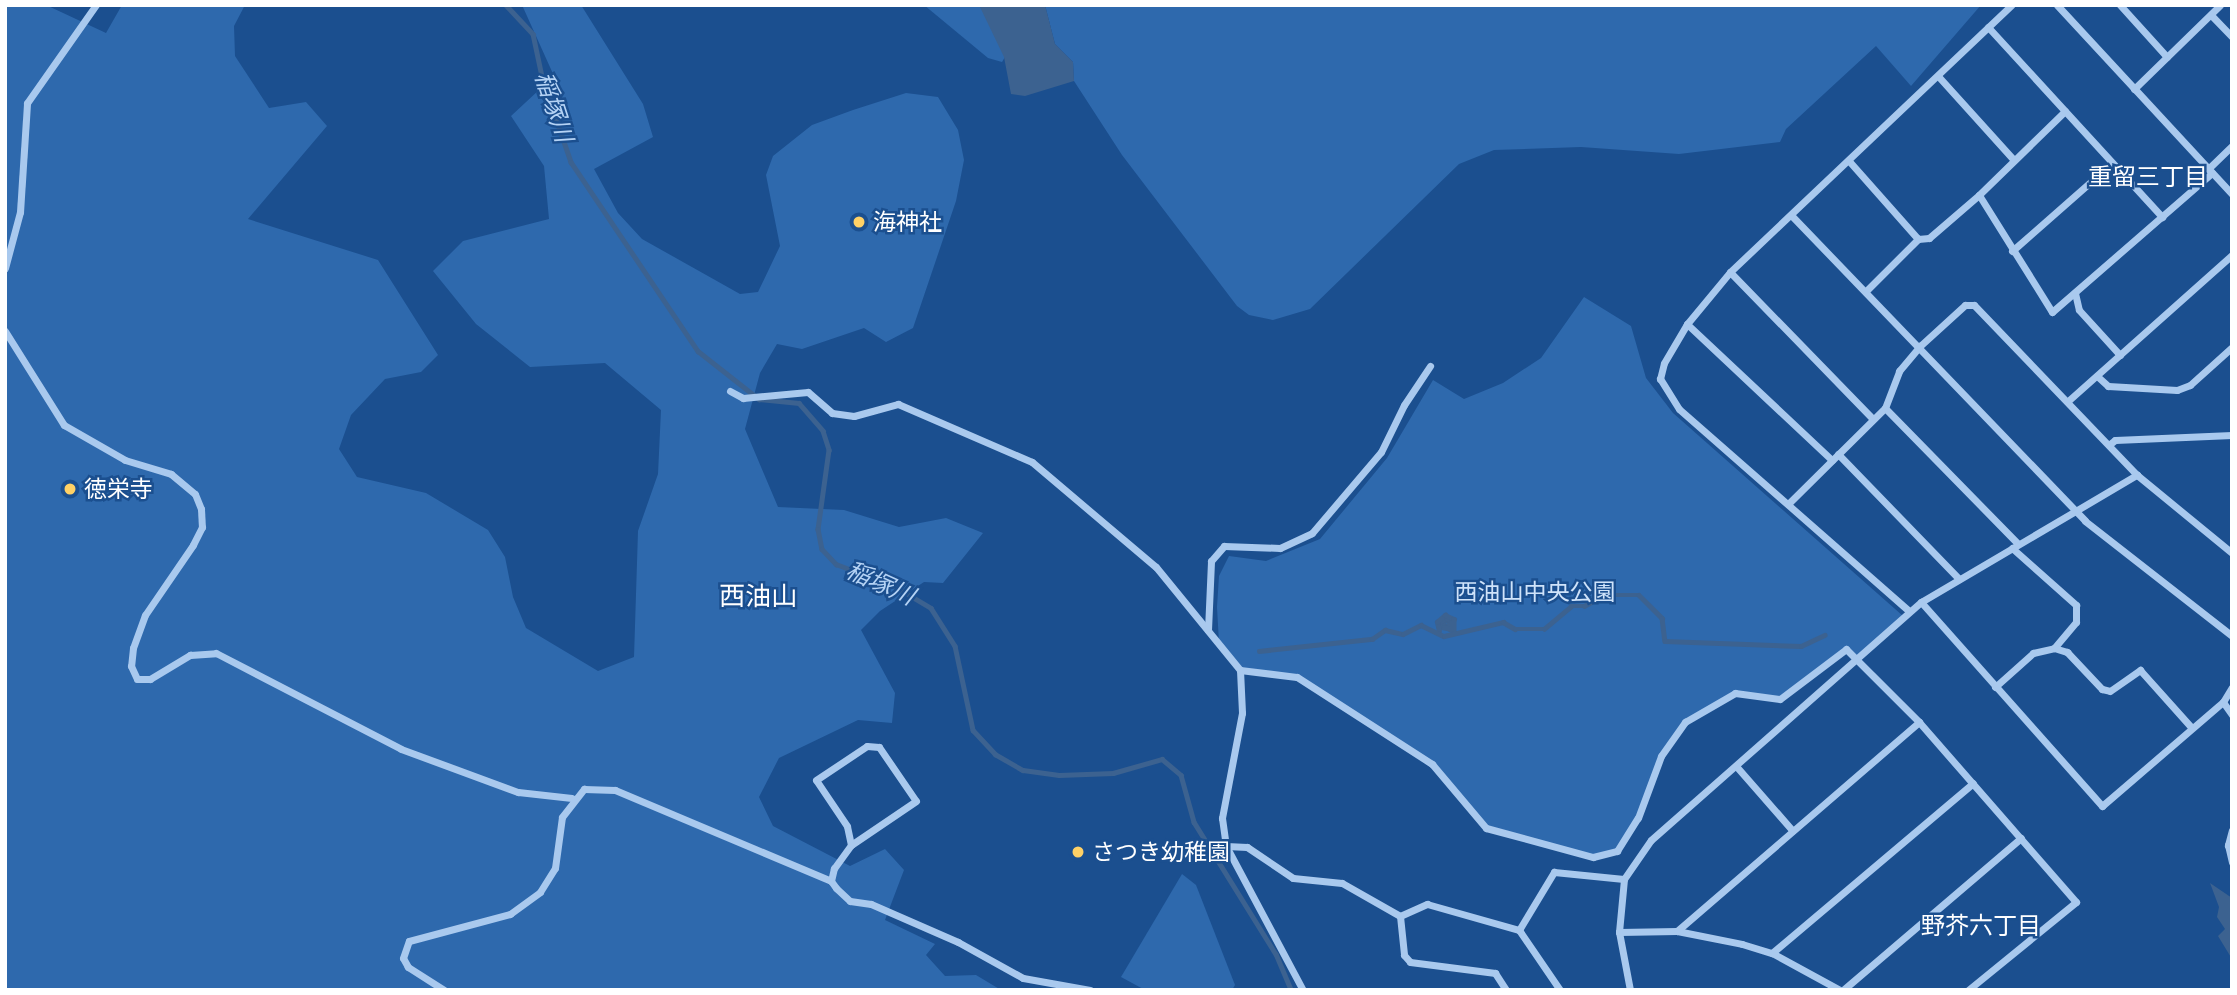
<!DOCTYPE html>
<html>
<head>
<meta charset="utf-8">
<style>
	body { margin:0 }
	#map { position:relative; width:2237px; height:995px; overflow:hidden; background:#1b4f8f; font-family:Rubik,"Noto Sans JP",sans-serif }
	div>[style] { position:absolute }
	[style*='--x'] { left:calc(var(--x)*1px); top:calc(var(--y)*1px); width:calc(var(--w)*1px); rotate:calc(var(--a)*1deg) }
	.green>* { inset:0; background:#2e69ad }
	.water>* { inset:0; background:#3c6290 }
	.stream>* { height:4.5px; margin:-2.25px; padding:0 2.25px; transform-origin:2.25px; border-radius:2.25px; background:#3c6290 }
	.minor>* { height:7px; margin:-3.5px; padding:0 3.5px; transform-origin:3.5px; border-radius:3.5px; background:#a9c9ee }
	.dots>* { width:19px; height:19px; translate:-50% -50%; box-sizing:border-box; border:4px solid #1b4f8f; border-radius:50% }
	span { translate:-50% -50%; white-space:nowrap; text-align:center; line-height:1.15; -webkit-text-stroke:5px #1b4f8f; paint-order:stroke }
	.poi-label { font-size:23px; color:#fff }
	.left { translate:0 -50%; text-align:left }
	.park-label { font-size:23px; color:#cfe3fa }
	.water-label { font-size:24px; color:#b5d3f5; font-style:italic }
	.neighbourhood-label { font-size:24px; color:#fff }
	.quarter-label { font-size:26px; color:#fff }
	.frame { position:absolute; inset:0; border:7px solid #fff; pointer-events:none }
</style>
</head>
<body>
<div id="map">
	<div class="green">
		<i style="clip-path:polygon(5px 5px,46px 5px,106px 33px,122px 5px,245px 5px,234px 26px,235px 56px,269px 108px,306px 102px,327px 126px,248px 219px,378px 260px,438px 355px,421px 372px,385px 379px,351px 415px,339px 449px,357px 477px,426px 493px,488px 530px,505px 557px,513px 597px,526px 628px,598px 671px,634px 657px,638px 531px,658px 474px,661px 410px,605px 363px,530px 367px,476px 324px,433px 271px,463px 241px,549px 219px,544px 166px,511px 116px,554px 76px,522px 5px,581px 5px,643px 104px,653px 137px,594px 169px,618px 213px,642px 239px,740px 294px,758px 292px,780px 246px,766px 175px,773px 156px,812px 125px,853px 110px,906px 93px,938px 97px,958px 130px,964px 160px,956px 201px,913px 328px,886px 342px,864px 328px,802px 349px,777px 344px,760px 373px,745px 429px,778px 507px,844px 510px,899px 527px,946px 518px,983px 533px,943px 583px,924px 582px,880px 611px,861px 630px,895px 693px,892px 723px,858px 720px,779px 758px,759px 797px,773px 826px,850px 866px,885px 849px,904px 870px,885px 920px,935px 944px,926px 955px,945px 976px,976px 975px,1001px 990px,5px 990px)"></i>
		<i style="clip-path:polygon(924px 5px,979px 5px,990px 20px,1005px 57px,1002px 62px,988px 58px)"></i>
		<i style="clip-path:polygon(1045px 5px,1981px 5px,1911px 86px,1876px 46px,1786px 129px,1780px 142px,1679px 154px,1581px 147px,1494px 150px,1459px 164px,1310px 309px,1273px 320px,1249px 315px,1237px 306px,1122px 155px,1074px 81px,1073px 62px,1055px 44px)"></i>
		<i style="clip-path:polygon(1584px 297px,1631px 326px,1646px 378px,1673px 413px,1903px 616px,1857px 657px,1846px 650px,1780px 699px,1735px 693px,1685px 722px,1661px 756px,1638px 818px,1617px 851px,1593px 857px,1486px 828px,1432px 764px,1297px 677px,1240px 670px,1219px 643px,1217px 607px,1219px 576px,1229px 556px,1266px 561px,1320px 539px,1387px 458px,1433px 380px,1464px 399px,1503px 383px,1541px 358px)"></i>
		<i style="clip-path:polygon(1182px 874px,1196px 885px,1235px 985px,1232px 990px,1145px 990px,1121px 977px)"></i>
	</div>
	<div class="water">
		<i style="clip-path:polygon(979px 5px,1045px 5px,1055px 44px,1073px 62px,1074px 81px,1025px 96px,1011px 94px,1004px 57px)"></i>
		<i style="clip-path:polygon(2210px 883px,2232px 898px,2232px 959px,2218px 936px,2225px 929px,2217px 917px,2219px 907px)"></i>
	</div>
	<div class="stream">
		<i style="--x:506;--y:5;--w:40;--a:47"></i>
		<i style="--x:533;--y:34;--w:48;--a:78"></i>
		<i style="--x:543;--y:81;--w:86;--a:70.9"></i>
		<i style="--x:571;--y:162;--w:228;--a:56.1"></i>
		<i style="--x:698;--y:351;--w:78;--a:38.2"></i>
		<i style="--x:759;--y:399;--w:40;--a:5.7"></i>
		<i style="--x:799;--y:403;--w:37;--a:49"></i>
		<i style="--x:823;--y:431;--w:20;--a:72"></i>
		<i style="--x:829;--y:450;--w:80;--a:97.9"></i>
		<i style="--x:818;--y:529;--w:20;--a:79"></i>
		<i style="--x:822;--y:549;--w:21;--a:47"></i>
		<i style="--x:836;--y:564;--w:62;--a:20.8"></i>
		<i style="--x:894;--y:586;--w:43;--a:30.7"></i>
		<i style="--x:931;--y:608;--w:45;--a:57.7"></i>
		<i style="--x:955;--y:646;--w:86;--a:77.9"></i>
		<i style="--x:973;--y:730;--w:33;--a:47"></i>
		<i style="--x:995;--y:754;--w:32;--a:30"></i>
		<i style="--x:1023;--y:770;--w:36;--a:8"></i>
		<i style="--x:1059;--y:775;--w:54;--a:-2.1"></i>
		<i style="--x:1113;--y:773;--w:51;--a:-15.9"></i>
		<i style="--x:1162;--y:759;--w:25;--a:40"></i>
		<i style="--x:1181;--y:775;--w:49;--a:74.5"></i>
		<i style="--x:1194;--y:822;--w:155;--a:58.2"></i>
		<i style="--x:1276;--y:954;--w:39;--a:67"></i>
		<i style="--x:1445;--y:625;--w:4;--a:45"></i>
		<i style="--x:1448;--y:628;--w:6;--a:-171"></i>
		<i style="--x:1442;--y:627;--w:6;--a:-81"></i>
		<i style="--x:1443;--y:621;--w:6;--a:0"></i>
		<i style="--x:1449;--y:621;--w:8;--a:83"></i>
		<i style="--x:1450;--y:629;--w:11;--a:-170"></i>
		<i style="--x:1439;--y:627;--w:5;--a:-79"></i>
		<i style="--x:1440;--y:622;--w:7;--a:-34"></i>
		<i style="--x:1446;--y:618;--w:7;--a:27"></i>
		<i style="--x:1452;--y:621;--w:9;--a:90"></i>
		<i style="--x:1439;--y:631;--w:9;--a:-103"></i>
		<i style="--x:1437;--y:622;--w:11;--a:-41"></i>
		<i style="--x:1445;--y:615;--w:10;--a:24"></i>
		<i style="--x:1454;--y:619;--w:11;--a:90"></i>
		<i style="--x:1259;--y:651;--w:114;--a:-6.1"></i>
		<i style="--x:1372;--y:639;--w:16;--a:-35"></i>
		<i style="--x:1385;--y:630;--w:18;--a:13"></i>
		<i style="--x:1403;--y:634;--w:20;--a:-27"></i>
		<i style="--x:1421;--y:625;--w:25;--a:26"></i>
		<i style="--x:1444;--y:636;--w:61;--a:-13.3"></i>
		<i style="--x:1503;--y:622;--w:14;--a:30"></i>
		<i style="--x:1515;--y:629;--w:29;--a:0"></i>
		<i style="--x:1544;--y:629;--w:35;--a:-40"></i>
		<i style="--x:1571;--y:606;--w:13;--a:0"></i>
		<i style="--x:1584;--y:606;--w:23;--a:-29"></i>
		<i style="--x:1604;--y:595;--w:35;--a:0"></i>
		<i style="--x:1639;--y:595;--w:33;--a:45"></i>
		<i style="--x:1662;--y:618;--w:23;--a:83"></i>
		<i style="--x:1665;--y:641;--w:136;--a:2.1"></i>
		<i style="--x:1801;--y:646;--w:26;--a:-25"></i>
	</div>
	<div class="minor">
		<i style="--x:2057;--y:5;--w:258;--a:47.2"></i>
		<i style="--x:2120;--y:5;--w:70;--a:47.9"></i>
		<i style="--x:2211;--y:15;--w:30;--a:46"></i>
		<i style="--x:1988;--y:27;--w:258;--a:47.5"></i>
		<i style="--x:1938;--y:76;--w:113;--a:47.9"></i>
		<i style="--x:2134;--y:89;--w:120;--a:-44.3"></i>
		<i style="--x:2065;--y:111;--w:120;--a:135.7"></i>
		<i style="--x:1979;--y:195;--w:138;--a:58"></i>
		<i style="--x:2052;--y:312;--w:212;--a:-41"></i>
		<i style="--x:1849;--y:161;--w:104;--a:48.5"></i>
		<i style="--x:1918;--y:239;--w:11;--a:-5"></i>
		<i style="--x:1929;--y:238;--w:66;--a:-40.7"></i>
		<i style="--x:2208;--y:169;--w:33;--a:-44"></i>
		<i style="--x:1791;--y:215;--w:424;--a:46.1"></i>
		<i style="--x:2085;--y:521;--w:187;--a:38"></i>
		<i style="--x:2012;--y:251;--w:133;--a:-41.3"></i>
		<i style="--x:5;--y:268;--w:58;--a:-75"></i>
		<i style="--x:20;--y:212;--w:109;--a:-86.3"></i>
		<i style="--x:27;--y:103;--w:120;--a:-54.9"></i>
		<i style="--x:1730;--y:272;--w:205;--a:45.8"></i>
		<i style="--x:1866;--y:291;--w:74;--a:-45"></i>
		<i style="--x:2075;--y:293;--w:17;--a:77"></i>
		<i style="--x:2079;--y:310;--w:61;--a:47.7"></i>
		<i style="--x:1687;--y:324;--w:199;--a:43.2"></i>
		<i style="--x:5;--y:331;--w:111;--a:57.9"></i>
		<i style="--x:64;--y:425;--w:70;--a:29.8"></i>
		<i style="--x:125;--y:460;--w:48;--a:16.9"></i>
		<i style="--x:171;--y:474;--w:31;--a:40"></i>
		<i style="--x:195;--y:494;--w:16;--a:68"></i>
		<i style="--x:201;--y:509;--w:18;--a:87"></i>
		<i style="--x:202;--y:527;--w:20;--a:117"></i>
		<i style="--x:193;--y:545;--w:85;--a:124.4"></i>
		<i style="--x:145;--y:615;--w:35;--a:110"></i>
		<i style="--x:133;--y:648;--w:18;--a:96"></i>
		<i style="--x:131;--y:666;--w:14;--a:65"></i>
		<i style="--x:137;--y:679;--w:13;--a:0"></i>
		<i style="--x:150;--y:679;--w:47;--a:-31"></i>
		<i style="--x:190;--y:655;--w:26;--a:-4"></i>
		<i style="--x:216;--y:653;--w:208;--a:27.4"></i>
		<i style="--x:401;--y:749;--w:125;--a:20.2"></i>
		<i style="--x:518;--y:792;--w:54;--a:6.3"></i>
		<i style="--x:2097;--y:376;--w:15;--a:42"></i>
		<i style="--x:2108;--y:386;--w:69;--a:3.3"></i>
		<i style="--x:2177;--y:390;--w:14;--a:-21"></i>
		<i style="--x:2190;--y:385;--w:57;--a:-42.1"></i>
		<i style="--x:730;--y:391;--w:15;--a:28"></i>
		<i style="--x:743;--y:398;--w:65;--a:-5.3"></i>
		<i style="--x:808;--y:392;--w:32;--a:41"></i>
		<i style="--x:832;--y:413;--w:22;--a:8"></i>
		<i style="--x:854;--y:416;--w:46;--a:-15.3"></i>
		<i style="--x:898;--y:404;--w:146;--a:23.4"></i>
		<i style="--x:1032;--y:462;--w:162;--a:40.3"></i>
		<i style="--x:1156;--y:567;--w:133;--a:50.8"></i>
		<i style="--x:1240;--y:670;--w:43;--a:87.3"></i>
		<i style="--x:1242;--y:713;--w:107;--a:100.8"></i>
		<i style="--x:1222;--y:818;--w:28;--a:82"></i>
		<i style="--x:1226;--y:846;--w:163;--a:61.9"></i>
		<i style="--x:2068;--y:401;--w:220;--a:-41.7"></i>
		<i style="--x:1885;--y:408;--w:190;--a:45.6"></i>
		<i style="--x:2110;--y:444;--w:6;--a:-39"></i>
		<i style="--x:2115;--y:440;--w:117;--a:-2.4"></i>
		<i style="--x:1838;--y:454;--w:174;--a:45.9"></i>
		<i style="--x:1788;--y:504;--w:136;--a:-44.7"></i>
		<i style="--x:1885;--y:408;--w:40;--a:-69"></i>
		<i style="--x:1899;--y:371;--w:33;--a:-50"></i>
		<i style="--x:1920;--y:346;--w:61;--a:-42.3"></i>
		<i style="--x:1965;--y:305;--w:9;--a:0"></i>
		<i style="--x:1974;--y:305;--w:236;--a:46.2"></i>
		<i style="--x:2137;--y:475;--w:123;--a:39.4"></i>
		<i style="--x:2012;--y:548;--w:86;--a:41.7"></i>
		<i style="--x:2076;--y:605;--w:17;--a:90"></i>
		<i style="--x:2076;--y:622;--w:34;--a:130"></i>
		<i style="--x:1921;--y:602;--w:273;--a:48.4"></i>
		<i style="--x:2102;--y:806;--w:160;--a:-40.7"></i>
		<i style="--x:2223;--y:702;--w:17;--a:-59"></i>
		<i style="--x:1909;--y:611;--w:306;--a:-138.7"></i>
		<i style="--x:1679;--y:409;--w:36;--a:-122"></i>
		<i style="--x:1660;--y:379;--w:16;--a:-76"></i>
		<i style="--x:1664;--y:363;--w:45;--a:-59.5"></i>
		<i style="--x:1687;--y:324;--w:67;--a:-50.4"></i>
		<i style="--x:1730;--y:272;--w:388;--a:-43.5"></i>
		<i style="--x:1208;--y:630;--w:69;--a:-87.5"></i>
		<i style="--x:1211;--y:561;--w:20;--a:-49"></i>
		<i style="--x:1224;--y:546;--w:56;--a:2"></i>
		<i style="--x:1280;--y:548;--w:35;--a:-25"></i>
		<i style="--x:1312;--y:533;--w:106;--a:-49.6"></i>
		<i style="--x:1381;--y:452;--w:52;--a:-63.9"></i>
		<i style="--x:1404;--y:405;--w:47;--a:-56.3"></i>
		<i style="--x:1240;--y:670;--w:57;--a:7"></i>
		<i style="--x:1297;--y:677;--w:161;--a:32.8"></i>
		<i style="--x:1432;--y:764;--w:84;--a:49.8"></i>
		<i style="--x:1486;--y:828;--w:111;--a:15.2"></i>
		<i style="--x:1593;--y:857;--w:25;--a:-14"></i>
		<i style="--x:1617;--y:851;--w:39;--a:-58"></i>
		<i style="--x:1638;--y:818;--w:66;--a:-69.6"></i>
		<i style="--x:1661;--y:756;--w:42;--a:-54.8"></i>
		<i style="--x:1685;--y:722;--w:58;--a:-30.1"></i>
		<i style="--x:1735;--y:693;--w:45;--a:7.6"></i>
		<i style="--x:1780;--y:699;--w:83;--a:-37.1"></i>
		<i style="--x:1846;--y:649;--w:103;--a:45"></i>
		<i style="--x:1919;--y:722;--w:239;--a:48.9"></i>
		<i style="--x:2076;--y:902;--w:139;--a:140.8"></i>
		<i style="--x:1995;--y:687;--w:51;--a:-41.8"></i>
		<i style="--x:2033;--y:653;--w:22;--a:-13"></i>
		<i style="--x:2054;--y:648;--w:14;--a:17"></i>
		<i style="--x:2067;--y:652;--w:51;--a:46.6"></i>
		<i style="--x:2102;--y:689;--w:8;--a:14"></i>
		<i style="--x:2110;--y:691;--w:37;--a:-35"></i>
		<i style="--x:2140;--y:670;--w:76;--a:48.2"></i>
		<i style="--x:2223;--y:702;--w:16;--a:55"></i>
		<i style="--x:1736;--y:766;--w:86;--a:48.8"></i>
		<i style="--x:2232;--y:830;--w:16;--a:105"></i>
		<i style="--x:2228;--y:845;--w:18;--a:77"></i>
		<i style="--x:851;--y:845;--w:19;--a:-102"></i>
		<i style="--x:847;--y:826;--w:55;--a:-124"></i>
		<i style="--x:816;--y:780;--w:61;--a:-33.7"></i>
		<i style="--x:867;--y:746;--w:12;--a:5"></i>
		<i style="--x:879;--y:747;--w:65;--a:55.6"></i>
		<i style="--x:916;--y:801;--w:78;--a:145.9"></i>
		<i style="--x:851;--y:845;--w:29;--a:126"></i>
		<i style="--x:834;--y:868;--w:13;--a:103"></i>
		<i style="--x:831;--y:881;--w:9;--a:54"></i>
		<i style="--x:836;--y:888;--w:19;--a:43"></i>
		<i style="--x:850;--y:901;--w:21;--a:8"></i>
		<i style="--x:871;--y:904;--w:95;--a:23.6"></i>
		<i style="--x:958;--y:942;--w:74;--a:29"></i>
		<i style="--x:1023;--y:978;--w:68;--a:10.2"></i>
		<i style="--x:1226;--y:846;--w:21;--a:3"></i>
		<i style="--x:1247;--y:847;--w:55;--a:34"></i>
		<i style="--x:1293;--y:878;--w:49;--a:5.8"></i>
		<i style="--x:1342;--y:883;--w:67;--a:29.6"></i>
		<i style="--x:1400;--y:916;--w:39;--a:84"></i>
		<i style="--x:1404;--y:955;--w:9;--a:49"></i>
		<i style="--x:1410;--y:962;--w:86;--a:7.4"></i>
		<i style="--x:1495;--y:973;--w:20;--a:57"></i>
		<i style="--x:1400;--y:916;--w:30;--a:-24"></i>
		<i style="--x:1427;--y:904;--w:96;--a:15.8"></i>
		<i style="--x:1519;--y:930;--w:73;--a:55.7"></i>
		<i style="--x:1519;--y:930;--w:68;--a:-58.9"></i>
		<i style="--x:1554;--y:872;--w:70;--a:5.7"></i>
		<i style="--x:1677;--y:931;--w:320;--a:-40.8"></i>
		<i style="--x:1619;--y:932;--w:58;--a:-1"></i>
		<i style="--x:1677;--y:931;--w:66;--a:11.3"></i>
		<i style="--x:1742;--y:944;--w:31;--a:17"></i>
		<i style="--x:1772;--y:953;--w:77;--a:28.6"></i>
		<i style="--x:1772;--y:953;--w:263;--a:-40.2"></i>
		<i style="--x:444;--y:990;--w:43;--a:-147.4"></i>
		<i style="--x:408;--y:967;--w:10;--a:-119"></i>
		<i style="--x:403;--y:958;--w:18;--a:-71"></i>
		<i style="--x:409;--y:941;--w:105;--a:-15"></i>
		<i style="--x:510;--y:914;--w:37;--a:-36"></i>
		<i style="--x:540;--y:892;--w:28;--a:-58"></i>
		<i style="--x:555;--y:868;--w:51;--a:-82.2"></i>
		<i style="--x:562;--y:817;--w:36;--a:-52"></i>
		<i style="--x:584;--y:789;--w:31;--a:2"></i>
		<i style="--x:615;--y:790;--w:234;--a:22.8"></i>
		<i style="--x:1630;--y:990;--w:59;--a:-100.7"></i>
		<i style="--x:1619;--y:932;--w:53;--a:-84.6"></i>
		<i style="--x:1624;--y:879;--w:47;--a:-55.3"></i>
		<i style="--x:1651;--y:840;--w:360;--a:-41.4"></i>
		<i style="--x:1921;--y:602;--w:251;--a:-30.5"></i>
		<i style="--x:1843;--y:990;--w:234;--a:-40.5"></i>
	</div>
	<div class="dots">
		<i style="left:859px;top:222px;background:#ffd166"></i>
		<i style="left:70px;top:489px;background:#ffd166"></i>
		<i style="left:1078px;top:852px;background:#ffd166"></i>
	</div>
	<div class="poi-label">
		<span class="left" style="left:873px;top:222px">海神社</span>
		<span class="left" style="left:84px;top:489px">徳栄寺</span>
		<span class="left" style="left:1092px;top:852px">さつき幼稚園</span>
	</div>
	<div class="park-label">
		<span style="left:1535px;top:592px">西油山中央公園</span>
	</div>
	<div class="water-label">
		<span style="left:553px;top:107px;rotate:72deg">稲塚川</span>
		<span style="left:880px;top:584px;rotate:24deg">稲塚川</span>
	</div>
	<div class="neighbourhood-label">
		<span style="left:2148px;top:178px">重留三丁目</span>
		<span style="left:1981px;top:927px">野芥六丁目</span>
	</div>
	<div class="quarter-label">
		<span style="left:758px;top:597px">西油山</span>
	</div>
	<div class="frame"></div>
</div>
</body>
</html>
